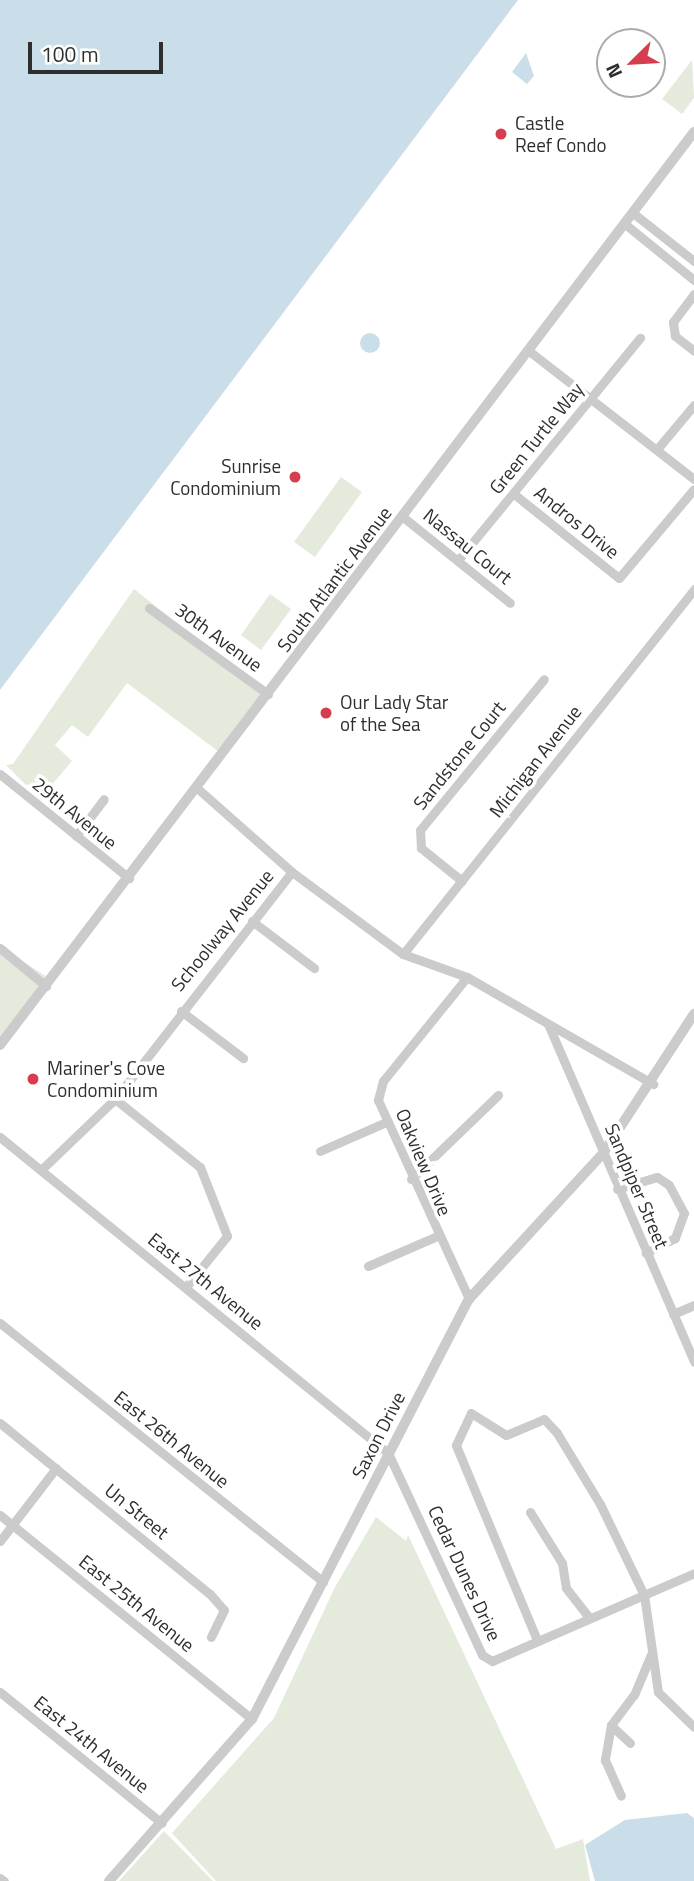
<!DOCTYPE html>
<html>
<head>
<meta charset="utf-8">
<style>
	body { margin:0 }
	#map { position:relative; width:694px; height:1881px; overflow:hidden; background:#fff; font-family:"Titillium Web",sans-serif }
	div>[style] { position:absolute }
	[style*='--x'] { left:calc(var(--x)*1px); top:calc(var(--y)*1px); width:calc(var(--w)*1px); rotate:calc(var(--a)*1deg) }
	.green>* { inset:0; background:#e4eadc }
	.water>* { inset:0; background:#cadee9 }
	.round { border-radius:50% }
	.minor>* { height:9px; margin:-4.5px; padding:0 4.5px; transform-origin:4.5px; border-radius:4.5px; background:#cbcbcb }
	.tertiary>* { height:10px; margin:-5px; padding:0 5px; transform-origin:5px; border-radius:5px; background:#cbcbcb }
	.dots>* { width:19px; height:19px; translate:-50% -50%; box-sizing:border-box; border:4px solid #fff; border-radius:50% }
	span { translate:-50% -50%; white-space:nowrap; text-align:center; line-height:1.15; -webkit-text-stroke:7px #fff; paint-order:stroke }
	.poi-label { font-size:19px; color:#2e2e2e }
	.left { translate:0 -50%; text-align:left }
	.right { translate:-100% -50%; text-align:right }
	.street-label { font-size:19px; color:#2e2e2e }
	.north { position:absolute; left:596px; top:28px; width:70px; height:70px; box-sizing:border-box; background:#fff; border:2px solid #ababab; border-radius:50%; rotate:246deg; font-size:19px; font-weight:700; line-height:28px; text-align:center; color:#2e2e2e }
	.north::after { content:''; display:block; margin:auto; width:24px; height:32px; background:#d83c4f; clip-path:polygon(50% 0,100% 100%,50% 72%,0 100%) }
	.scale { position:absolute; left:28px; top:42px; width:135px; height:32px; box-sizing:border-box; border:4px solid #2e2e2e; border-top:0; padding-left:9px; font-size:21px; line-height:24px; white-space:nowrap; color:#2e2e2e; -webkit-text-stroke:5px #fff; paint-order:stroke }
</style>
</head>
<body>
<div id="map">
	<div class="green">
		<i style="clip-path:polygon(692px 60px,694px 98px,682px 114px,662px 99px)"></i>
		<i style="clip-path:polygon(341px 477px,362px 492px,315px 557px,294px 542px)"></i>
		<i style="clip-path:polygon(134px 589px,264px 692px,219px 752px,127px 683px,88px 737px,72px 725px,55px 745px,72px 761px,40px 799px,6px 765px,13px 764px)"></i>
		<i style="clip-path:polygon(270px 594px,291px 609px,261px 650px,241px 635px)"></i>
		<i style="clip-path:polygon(0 946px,47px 977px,0 1037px)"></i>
		<i style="clip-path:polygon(376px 1517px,406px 1541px,408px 1535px,556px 1849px,583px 1839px,590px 1881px,216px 1881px,172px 1833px,274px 1718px,335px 1587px)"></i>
		<i style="clip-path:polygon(164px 1831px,213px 1881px,119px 1881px)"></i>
	</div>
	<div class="water">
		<i style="clip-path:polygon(0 0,518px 0,0 690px)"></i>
		<i style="clip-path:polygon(526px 53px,534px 76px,527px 84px,512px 72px)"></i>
		<i class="round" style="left:360px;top:333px;width:20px;height:20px"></i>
		<i style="clip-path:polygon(687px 1813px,694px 1818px,694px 1881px,595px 1881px,585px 1845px,625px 1820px)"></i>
	</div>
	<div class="minor">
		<i style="--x:633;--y:213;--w:78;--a:38.2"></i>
		<i style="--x:625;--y:224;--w:89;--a:39.1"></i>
		<i style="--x:694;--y:294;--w:35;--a:127"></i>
		<i style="--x:673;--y:322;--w:14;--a:82"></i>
		<i style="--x:675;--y:336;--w:24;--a:38"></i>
		<i style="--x:529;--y:351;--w:209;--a:37.8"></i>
		<i style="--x:658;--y:448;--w:56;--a:-50.1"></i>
		<i style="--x:514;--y:494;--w:134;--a:38.7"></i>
		<i style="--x:619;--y:578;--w:116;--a:-49.9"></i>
		<i style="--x:403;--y:517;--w:137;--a:38.8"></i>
		<i style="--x:459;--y:559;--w:286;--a:-50.7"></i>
		<i style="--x:149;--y:608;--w:147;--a:35.9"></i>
		<i style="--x:0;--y:774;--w:166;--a:38.9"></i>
		<i style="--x:197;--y:788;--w:127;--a:41.5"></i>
		<i style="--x:292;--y:872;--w:138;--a:36.5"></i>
		<i style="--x:403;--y:954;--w:68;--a:19.8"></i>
		<i style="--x:467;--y:977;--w:215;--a:29.9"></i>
		<i style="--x:76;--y:836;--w:46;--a:-52.9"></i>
		<i style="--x:462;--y:881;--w:53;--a:-141.2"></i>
		<i style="--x:421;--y:848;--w:18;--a:-93"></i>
		<i style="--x:420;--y:830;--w:195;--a:-50.6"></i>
		<i style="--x:252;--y:921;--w:78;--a:37.2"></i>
		<i style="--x:0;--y:948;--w:60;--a:39.6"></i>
		<i style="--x:403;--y:954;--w:467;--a:-51.4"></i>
		<i style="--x:467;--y:977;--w:134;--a:128.9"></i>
		<i style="--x:383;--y:1081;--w:20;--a:105"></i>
		<i style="--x:378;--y:1100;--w:219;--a:65.4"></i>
		<i style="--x:181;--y:1011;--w:78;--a:37.2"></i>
		<i style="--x:548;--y:1024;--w:368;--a:66.6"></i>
		<i style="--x:115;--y:1099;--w:109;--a:38.7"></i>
		<i style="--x:200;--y:1167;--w:74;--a:68.6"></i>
		<i style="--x:227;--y:1236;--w:65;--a:128.8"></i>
		<i style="--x:0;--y:1137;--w:500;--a:39.16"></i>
		<i style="--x:388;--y:1453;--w:223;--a:65"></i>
		<i style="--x:482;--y:1655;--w:12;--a:31"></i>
		<i style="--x:492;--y:1661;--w:220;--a:-23.5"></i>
		<i style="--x:320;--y:1151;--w:72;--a:-23.7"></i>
		<i style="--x:42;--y:1169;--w:101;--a:-43.8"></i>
		<i style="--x:115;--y:1099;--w:288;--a:-52.1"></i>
		<i style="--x:411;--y:1179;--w:121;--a:-44"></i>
		<i style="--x:617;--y:1189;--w:42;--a:-16.7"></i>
		<i style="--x:657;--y:1177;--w:14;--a:34"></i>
		<i style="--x:669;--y:1185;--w:32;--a:62"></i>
		<i style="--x:684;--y:1213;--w:27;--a:110"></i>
		<i style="--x:675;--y:1238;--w:33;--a:153"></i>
		<i style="--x:368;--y:1266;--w:75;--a:-23.5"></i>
		<i style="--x:673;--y:1314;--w:23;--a:-23"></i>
		<i style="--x:0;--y:1323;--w:414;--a:38.7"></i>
		<i style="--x:0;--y:1423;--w:271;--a:39.2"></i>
		<i style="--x:210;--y:1594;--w:21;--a:49"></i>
		<i style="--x:224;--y:1610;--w:30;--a:116"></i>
		<i style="--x:530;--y:1512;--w:60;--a:57.9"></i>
		<i style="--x:562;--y:1563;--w:25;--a:81"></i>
		<i style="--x:566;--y:1588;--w:36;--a:52"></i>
		<i style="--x:0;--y:1515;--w:324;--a:39"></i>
		<i style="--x:0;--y:1541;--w:92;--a:-52.5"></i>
		<i style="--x:537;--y:1640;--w:211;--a:-112.6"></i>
		<i style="--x:456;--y:1445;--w:35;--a:-65"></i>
		<i style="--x:471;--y:1413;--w:41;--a:32.2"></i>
		<i style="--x:506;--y:1435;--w:41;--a:-22.8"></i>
		<i style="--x:544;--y:1419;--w:19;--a:47"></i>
		<i style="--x:557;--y:1433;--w:83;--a:58.8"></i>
		<i style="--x:600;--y:1504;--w:101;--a:64.2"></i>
		<i style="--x:644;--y:1595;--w:98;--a:81.8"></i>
		<i style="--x:658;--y:1692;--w:50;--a:44.2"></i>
		<i style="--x:0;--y:1692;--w:208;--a:39"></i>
		<i style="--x:611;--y:1725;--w:36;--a:100"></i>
		<i style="--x:605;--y:1760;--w:39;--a:66"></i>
		<i style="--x:630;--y:1743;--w:26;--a:-137"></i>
		<i style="--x:611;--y:1725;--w:38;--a:-53"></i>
		<i style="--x:634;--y:1695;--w:47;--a:-67.3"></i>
		<i style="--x:0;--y:1878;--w:5;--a:37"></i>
	</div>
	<div class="tertiary">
		<i style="--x:0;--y:1045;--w:1147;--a:-52.76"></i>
		<i style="--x:109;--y:1881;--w:216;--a:-48.6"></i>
		<i style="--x:252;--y:1719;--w:473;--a:-62.7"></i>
		<i style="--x:469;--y:1299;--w:200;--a:-47.4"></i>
		<i style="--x:604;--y:1152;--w:165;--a:-56.9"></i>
	</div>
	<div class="dots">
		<i style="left:501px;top:134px;background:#d83c4f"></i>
		<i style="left:295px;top:477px;background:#d83c4f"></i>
		<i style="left:326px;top:713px;background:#d83c4f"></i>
		<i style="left:33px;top:1079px;background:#d83c4f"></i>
	</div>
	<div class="poi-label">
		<span class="left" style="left:515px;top:134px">Castle<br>Reef Condo</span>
		<span class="right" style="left:281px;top:477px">Sunrise<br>Condominium</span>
		<span class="left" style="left:340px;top:713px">Our Lady Star<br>of the Sea</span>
		<span class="left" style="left:47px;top:1079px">Mariner's Cove<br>Condominium</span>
	</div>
	<div class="street-label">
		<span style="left:536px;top:438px;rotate:-51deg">Green Turtle Way</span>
		<span style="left:577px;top:522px;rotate:39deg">Andros Drive</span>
		<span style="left:468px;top:546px;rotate:39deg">Nassau Court</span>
		<span style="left:334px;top:579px;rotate:-53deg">South Atlantic Avenue</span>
		<span style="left:219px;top:637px;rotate:36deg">30th Avenue</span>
		<span style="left:459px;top:755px;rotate:-51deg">Sandstone Court</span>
		<span style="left:535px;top:761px;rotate:-52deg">Michigan Avenue</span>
		<span style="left:75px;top:813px;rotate:39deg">29th Avenue</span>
		<span style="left:222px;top:930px;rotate:-51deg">Schoolway Avenue</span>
		<span style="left:424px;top:1162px;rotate:67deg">Oakview Drive</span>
		<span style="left:637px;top:1186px;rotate:67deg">Sandpiper Street</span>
		<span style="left:206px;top:1281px;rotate:39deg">East 27th Avenue</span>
		<span style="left:378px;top:1435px;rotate:-63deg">Saxon Drive</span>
		<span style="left:172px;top:1439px;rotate:39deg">East 26th Avenue</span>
		<span style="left:137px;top:1511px;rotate:39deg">Un Street</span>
		<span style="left:465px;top:1573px;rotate:65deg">Cedar Dunes Drive</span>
		<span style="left:137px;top:1603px;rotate:39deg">East 25th Avenue</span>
		<span style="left:92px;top:1744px;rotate:39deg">East 24th Avenue</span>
	</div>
	<div class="north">N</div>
	<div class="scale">100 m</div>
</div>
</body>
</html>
